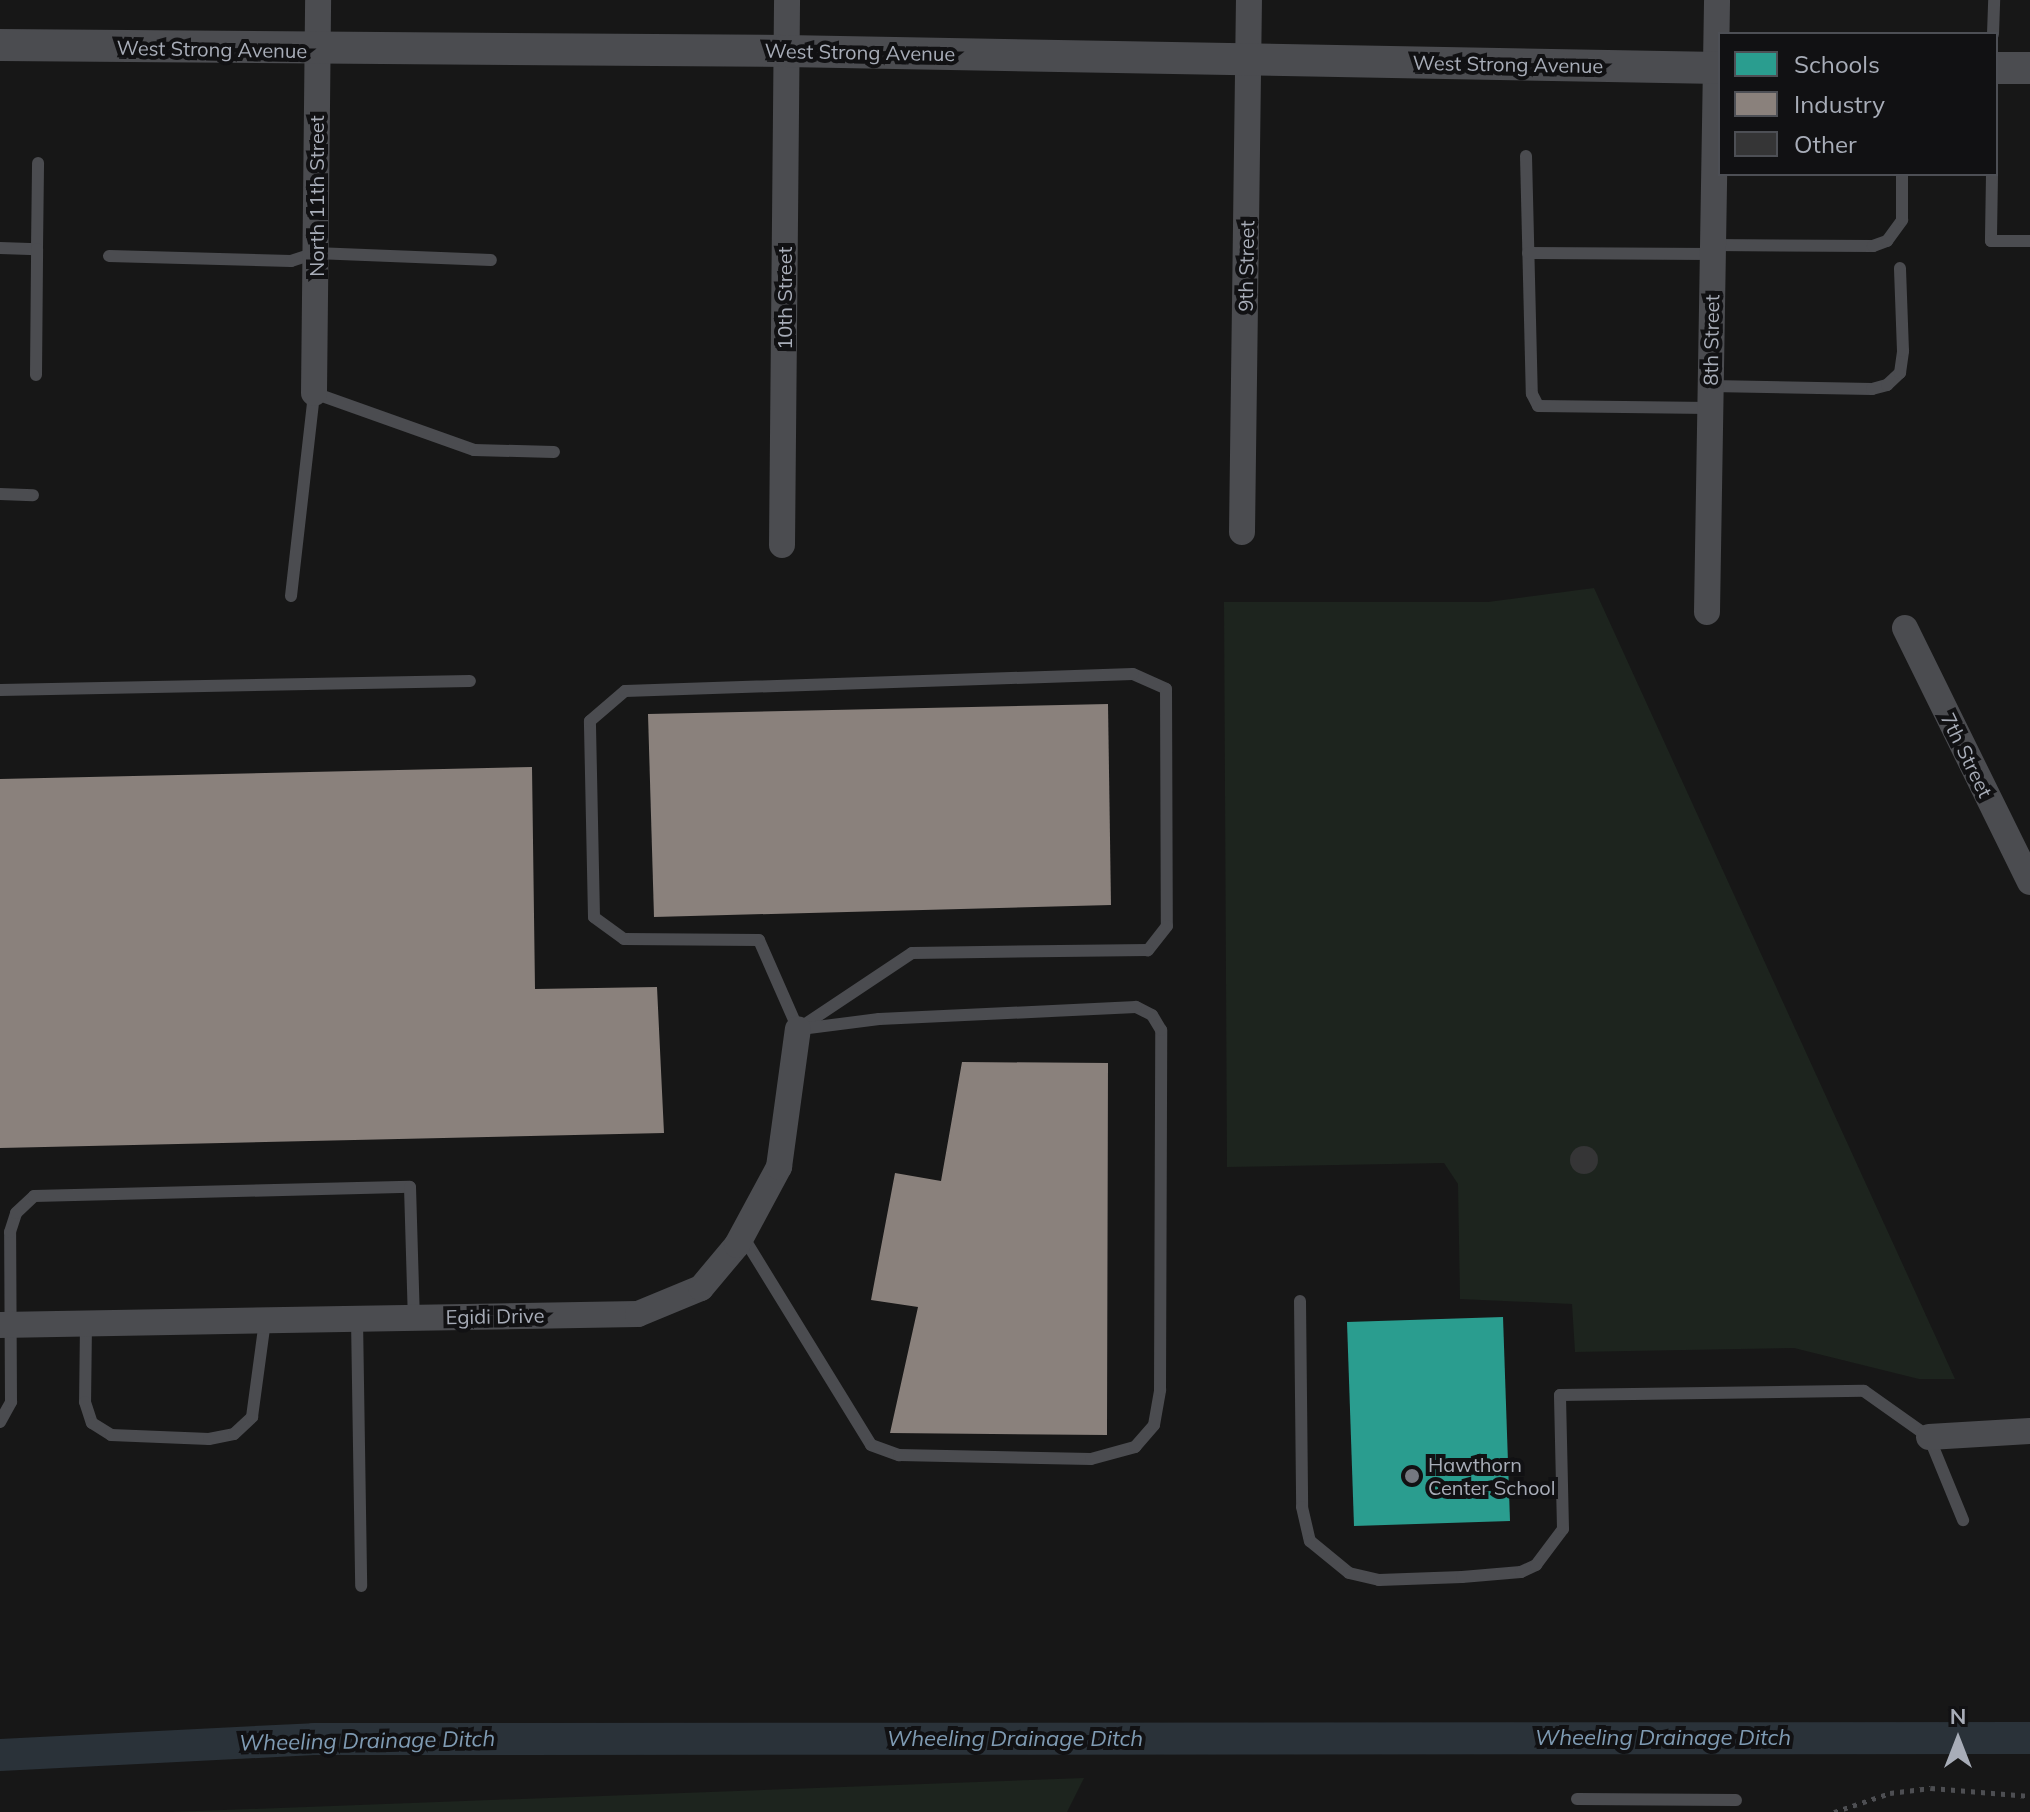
<!DOCTYPE html>
<html>
<head>
<meta charset="utf-8">
<style>
	body { margin:0 }
	#map { position:relative; width:2030px; height:1812px; overflow:hidden; background:#171717; font-family:Mulish,sans-serif }
	div>[style] { position:absolute }
	[style*='--x'] { left:calc(var(--x)*1px); top:calc(var(--y)*1px); width:calc(var(--w)*1px); rotate:calc(var(--a)*1deg) }
	.green>* { inset:0; background:#1d241e }
	.schools>* { inset:0; background:#2a9d8f }
	.industry>* { inset:0; background:#8a817c }
	.canal>* { height:32px; margin:-16px; padding:0 16px; transform-origin:16px; border-radius:16px; background:#2a3239 }
	.building>* { inset:0; background:#353536 }
	.round { border-radius:50% }
	.path>* { height:5px; margin-top:-2.5px; transform-origin:0; background:repeating-linear-gradient(90deg,#4d4e52 0 4px,transparent 0 10px) }
	.service>* { height:12px; margin:-6px; padding:0 6px; transform-origin:6px; border-radius:6px; background:#4b4c50 }
	.minor>* { height:26px; margin:-13px; padding:0 13px; transform-origin:13px; border-radius:13px; background:#4b4c50 }
	.tertiary>* { height:32px; margin:-16px; padding:0 16px; transform-origin:16px; border-radius:16px; background:#4b4c50 }
	.dots>* { width:22px; height:22px; translate:-50% -50%; box-sizing:border-box; border:4px solid #111113; border-radius:50% }
	span { translate:-50% -50%; white-space:nowrap; text-align:center; line-height:1.15; -webkit-text-stroke:8px #111113; paint-order:stroke }
	.street-label { font-size:20px; color:#a8adb8 }
	.poi-label { font-size:20px; color:#a8adb8 }
	.left { translate:0 -50%; text-align:left }
	.water-label { font-size:22px; color:#7f9bb3; font-style:italic }
	.legend { position:absolute; left:1718px; top:32px; width:280px; height:144px; box-sizing:border-box; background:#111113; border:2px solid #4d4f55; margin:0; padding:10px 14px; list-style:none; font-size:24px; color:#a8adb8 }
	.legend li { display:flex; align-items:center; gap:16px; height:40px }
	.legend b { width:40px; border:2px solid #4d4f55 }
	.north { position:absolute; left:1918px; top:1700px; width:80px; height:80px; -webkit-text-stroke:6px #111113; paint-order:stroke; rotate:0deg; font-size:22px; font-weight:700; line-height:32px; text-align:center; color:#a8adb8 }
	.north::after { content:''; display:block; margin:auto; width:28px; height:36px; background:#a8adb8; clip-path:polygon(50% 0,100% 100%,50% 72%,0 100%) }
</style>
</head>
<body>
<div id="map">
	<div class="green">
		<i style="clip-path:polygon(1594px 588px,1955px 1379px,1919px 1379px,1794px 1348px,1575px 1352px,1572px 1304px,1460px 1299px,1458px 1184px,1444px 1163px,1227px 1167px,1224px 602px,1488px 602px)"></i>
		<i style="clip-path:polygon(1084px 1778px,1067px 1812px,170px 1812px)"></i>
	</div>
	<div class="schools">
		<i style="clip-path:polygon(1503px 1317px,1510px 1521px,1354px 1526px,1347px 1322px)"></i>
	</div>
	<div class="industry">
		<i style="clip-path:polygon(1108px 704px,1111px 905px,654px 917px,648px 714px)"></i>
		<i style="clip-path:polygon(532px 767px,535px 989px,657px 987px,664px 1133px,0 1148px,0 779px)"></i>
		<i style="clip-path:polygon(962px 1062px,1108px 1063px,1107px 1435px,890px 1433px,918px 1307px,871px 1300px,895px 1173px,941px 1181px)"></i>
	</div>
	<div class="canal">
		<i style="--x:0;--y:1755;--w:314;--a:-2.9"></i>
		<i style="--x:314;--y:1739;--w:1716;--a:-0.03"></i>
	</div>
	<div class="building">
		<i class="round" style="left:1570px;top:1146px;width:28px;height:28px"></i>
	</div>
	<div class="path">
		<i style="--x:1834;--y:1812;--w:59;--a:-18.7"></i>
		<i style="--x:1890;--y:1793;--w:41;--a:-7"></i>
		<i style="--x:1931;--y:1788;--w:99;--a:4.6"></i>
	</div>
	<div class="service">
		<i style="--x:1993;--y:34;--w:34;--a:-88"></i>
		<i style="--x:1526;--y:156;--w:238;--a:88.6"></i>
		<i style="--x:1532;--y:394;--w:13;--a:63"></i>
		<i style="--x:1538;--y:406;--w:172;--a:0.7"></i>
		<i style="--x:1992;--y:174;--w:67;--a:90.9"></i>
		<i style="--x:1991;--y:241;--w:39;--a:0"></i>
		<i style="--x:1712;--y:245;--w:161;--a:0.4"></i>
		<i style="--x:1873;--y:246;--w:15;--a:-20"></i>
		<i style="--x:1887;--y:241;--w:26;--a:-54"></i>
		<i style="--x:1902;--y:220;--w:46;--a:-90"></i>
		<i style="--x:0;--y:248;--w:37;--a:2"></i>
		<i style="--x:37;--y:249;--w:86;--a:-89.3"></i>
		<i style="--x:1528;--y:253;--w:184;--a:0.3"></i>
		<i style="--x:109;--y:256;--w:182;--a:1.6"></i>
		<i style="--x:291;--y:261;--w:25;--a:-18"></i>
		<i style="--x:315;--y:253;--w:176;--a:2.3"></i>
		<i style="--x:36;--y:375;--w:126;--a:-89.5"></i>
		<i style="--x:1711;--y:386;--w:161;--a:1.1"></i>
		<i style="--x:1872;--y:389;--w:16;--a:-15"></i>
		<i style="--x:1887;--y:385;--w:18;--a:-43"></i>
		<i style="--x:1900;--y:373;--w:22;--a:-82"></i>
		<i style="--x:1903;--y:351;--w:83;--a:-92.1"></i>
		<i style="--x:0;--y:494;--w:33;--a:2"></i>
		<i style="--x:291;--y:596;--w:204;--a:-83.5"></i>
		<i style="--x:314;--y:393;--w:170;--a:19.6"></i>
		<i style="--x:474;--y:450;--w:80;--a:1.4"></i>
		<i style="--x:1133;--y:674;--w:36;--a:24"></i>
		<i style="--x:1166;--y:689;--w:237;--a:89.8"></i>
		<i style="--x:1167;--y:926;--w:31;--a:128"></i>
		<i style="--x:1148;--y:950;--w:236;--a:179.3"></i>
		<i style="--x:912;--y:953;--w:137;--a:146.3"></i>
		<i style="--x:798;--y:1029;--w:97;--a:-113.7"></i>
		<i style="--x:759;--y:940;--w:135;--a:-179.6"></i>
		<i style="--x:624;--y:939;--w:37;--a:-144"></i>
		<i style="--x:594;--y:917;--w:196;--a:-91.2"></i>
		<i style="--x:590;--y:721;--w:46;--a:-40.6"></i>
		<i style="--x:625;--y:691;--w:508;--a:-1.92"></i>
		<i style="--x:0;--y:690;--w:470;--a:-1.1"></i>
		<i style="--x:742;--y:1235;--w:246;--a:58.4"></i>
		<i style="--x:871;--y:1445;--w:30;--a:20"></i>
		<i style="--x:899;--y:1455;--w:192;--a:1.2"></i>
		<i style="--x:1091;--y:1459;--w:46;--a:-15.3"></i>
		<i style="--x:1135;--y:1447;--w:29;--a:-49"></i>
		<i style="--x:1154;--y:1425;--w:36;--a:-80"></i>
		<i style="--x:1160;--y:1390;--w:360;--a:-89.8"></i>
		<i style="--x:1161;--y:1030;--w:17;--a:-121"></i>
		<i style="--x:1152;--y:1015;--w:18;--a:-153"></i>
		<i style="--x:1136;--y:1007;--w:257;--a:177.3"></i>
		<i style="--x:879;--y:1019;--w:79;--a:172.7"></i>
		<i style="--x:1300;--y:1301;--w:206;--a:89.4"></i>
		<i style="--x:1302;--y:1507;--w:35;--a:77"></i>
		<i style="--x:1310;--y:1541;--w:50;--a:39.4"></i>
		<i style="--x:1349;--y:1573;--w:31;--a:13"></i>
		<i style="--x:1379;--y:1580;--w:83;--a:-2.1"></i>
		<i style="--x:1462;--y:1577;--w:59;--a:-4.8"></i>
		<i style="--x:1521;--y:1572;--w:17;--a:-25"></i>
		<i style="--x:1536;--y:1565;--w:45;--a:-53.1"></i>
		<i style="--x:1563;--y:1529;--w:134;--a:-91.3"></i>
		<i style="--x:1560;--y:1395;--w:304;--a:-0.8"></i>
		<i style="--x:1864;--y:1391;--w:80;--a:35.3"></i>
		<i style="--x:1929;--y:1437;--w:90;--a:67.7"></i>
		<i style="--x:357;--y:1319;--w:267;--a:89.1"></i>
		<i style="--x:86;--y:1324;--w:78;--a:90.7"></i>
		<i style="--x:85;--y:1402;--w:22;--a:72"></i>
		<i style="--x:92;--y:1423;--w:22;--a:32"></i>
		<i style="--x:111;--y:1435;--w:98;--a:2.3"></i>
		<i style="--x:209;--y:1439;--w:25;--a:-11"></i>
		<i style="--x:234;--y:1434;--w:25;--a:-43"></i>
		<i style="--x:252;--y:1417;--w:97;--a:-82.3"></i>
		<i style="--x:0;--y:1422;--w:23;--a:-61"></i>
		<i style="--x:11;--y:1402;--w:170;--a:-90.3"></i>
		<i style="--x:10;--y:1232;--w:20;--a:-72"></i>
		<i style="--x:16;--y:1213;--w:25;--a:-43"></i>
		<i style="--x:34;--y:1196;--w:376;--a:-1.4"></i>
		<i style="--x:410;--y:1187;--w:131;--a:88.3"></i>
		<i style="--x:1577;--y:1799;--w:159;--a:0.4"></i>
	</div>
	<div class="minor">
		<i style="--x:314;--y:393;--w:393;--a:-89.4"></i>
		<i style="--x:1242;--y:532;--w:532;--a:-89.25"></i>
		<i style="--x:782;--y:545;--w:545;--a:-89.47"></i>
		<i style="--x:1707;--y:612;--w:612;--a:-89.06"></i>
		<i style="--x:1905;--y:628;--w:283;--a:63.8"></i>
		<i style="--x:0;--y:1325;--w:638;--a:-0.99"></i>
		<i style="--x:638;--y:1314;--w:68;--a:-22.4"></i>
		<i style="--x:701;--y:1288;--w:56;--a:-50.1"></i>
		<i style="--x:737;--y:1245;--w:89;--a:-61.7"></i>
		<i style="--x:779;--y:1167;--w:139;--a:-82.2"></i>
		<i style="--x:1929;--y:1437;--w:101;--a:-3.4"></i>
	</div>
	<div class="tertiary">
		<i style="--x:0;--y:45;--w:786;--a:0.44"></i>
		<i style="--x:786;--y:51;--w:934;--a:1.04"></i>
		<i style="--x:1996;--y:68;--w:34;--a:0"></i>
	</div>
	<div class="dots">
		<i style="left:1412px;top:1476px;background:#757880"></i>
	</div>
	<div class="street-label">
		<span style="left:212px;top:49px;rotate:1deg">West Strong Avenue</span>
		<span style="left:860px;top:52px;rotate:1deg">West Strong Avenue</span>
		<span style="left:1508px;top:64px;rotate:1deg">West Strong Avenue</span>
		<span style="left:316px;top:196px;rotate:-90deg">North 11th Street</span>
		<span style="left:1246px;top:266px;rotate:-89deg">9th Street</span>
		<span style="left:784px;top:298px;rotate:-90deg">10th Street</span>
		<span style="left:1711px;top:340px;rotate:-89deg">8th Street</span>
		<span style="left:1967px;top:755px;rotate:64deg">7th Street</span>
		<span style="left:495px;top:1316px;rotate:-1deg">Egidi Drive</span>
	</div>
	<div class="poi-label">
		<span class="left" style="left:1428px;top:1476px">Hawthorn<br>Center School</span>
	</div>
	<div class="water-label">
		<span style="left:1663px;top:1738px">Wheeling Drainage Ditch</span>
		<span style="left:1015px;top:1739px">Wheeling Drainage Ditch</span>
		<span style="left:367px;top:1741px;rotate:-1deg">Wheeling Drainage Ditch</span>
	</div>
	<ul class="legend">
	<li><b style="height:22px;background:#2a9d8f"></b>Schools</li>
	<li><b style="height:22px;background:#8a817c"></b>Industry</li>
	<li><b style="height:22px;background:#353536"></b>Other</li>
	</ul>
	<div class="north">N</div>
</div>
</body>
</html>
